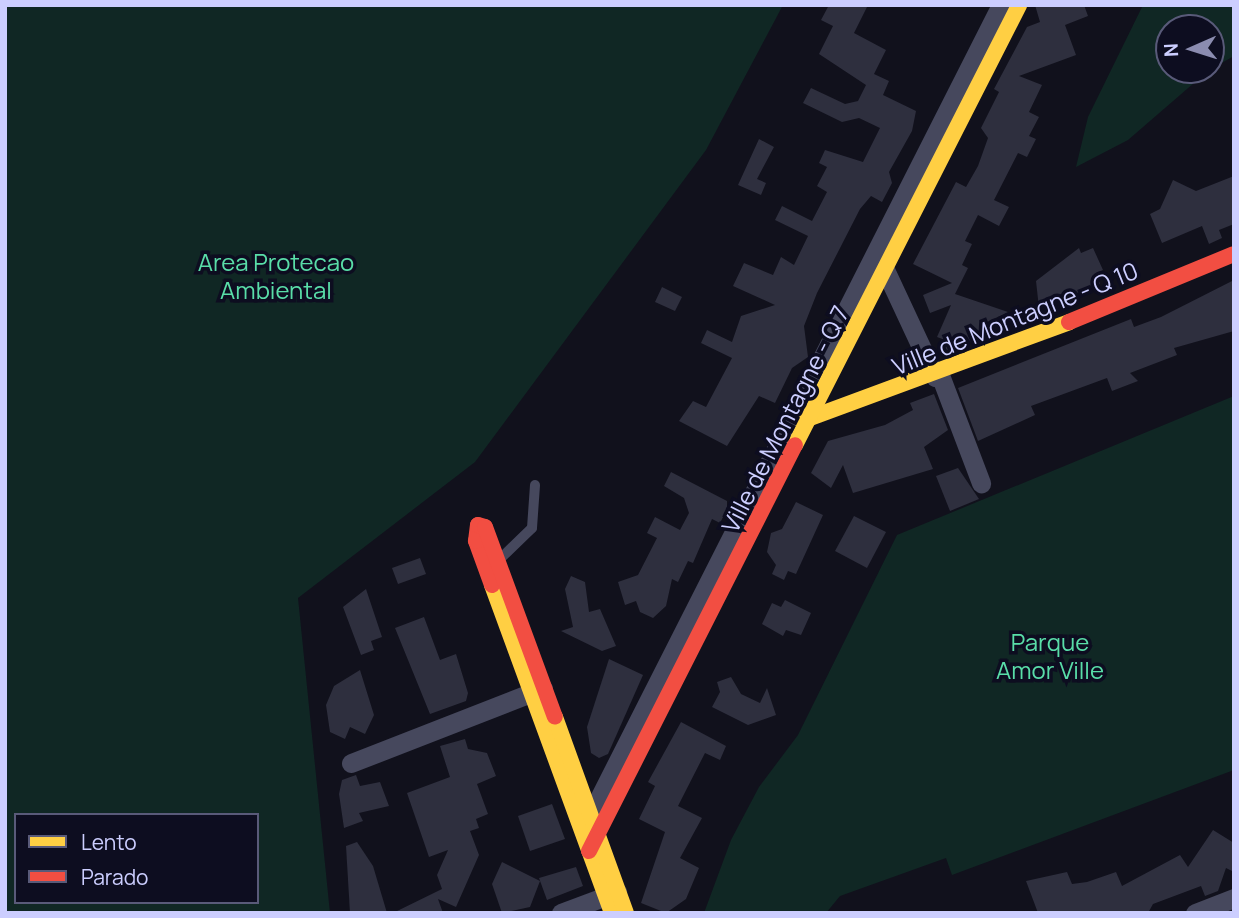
<!DOCTYPE html>
<html>
<head>
<meta charset="utf-8">
<style>
	body { margin:0 }
	#map { position:relative; width:1239px; height:918px; overflow:hidden; background:#11111c; font-family:Manrope,sans-serif }
	div>[style] { position:absolute }
	[style*='--x'] { left:calc(var(--x)*1px); top:calc(var(--y)*1px); width:calc(var(--w)*1px); rotate:calc(var(--a)*1deg) }
	.green>* { inset:0; background:#102724 }
	.building>* { inset:0; background:#2e2f3e }
	.lane>* { height:10px; margin:-5px; padding:0 5px; transform-origin:5px; border-radius:5px; background:#46485d }
	.street>* { height:19px; margin:-9.5px; padding:0 9.5px; transform-origin:9.5px; border-radius:9.5px; background:#46485d }
	.slow>* { height:16px; margin:-8px; padding:0 8px; transform-origin:8px; border-radius:8px; background:#ffcf43 }
	.jam>* { height:16px; margin:-8px; padding:0 8px; transform-origin:8px; border-radius:8px; background:#f24e42 }
	span { translate:-50% -50%; white-space:nowrap; text-align:center; line-height:1.15; -webkit-text-stroke:7px #0d0d20; paint-order:stroke }
	.park-label { font-size:24px; color:#59dda8 }
	.street-label { font-size:24px; color:#ccceff }
	.frame { position:absolute; inset:0; border:7px solid #ccceff; pointer-events:none }
	.legend { position:absolute; left:14px; top:813px; width:245px; height:91px; box-sizing:border-box; background:#0d0d20; border:2px solid #595a79; margin:0; padding:9px 12px; list-style:none; font-size:21px; color:#ccceff }
	.legend li { display:flex; align-items:center; gap:14px; height:35px }
	.legend b { width:35px; border:2px solid #595a79 }
	.north { position:absolute; left:1155px; top:14px; width:70px; height:70px; box-sizing:border-box; background:#0d0d20; border:2px solid #595a79; border-radius:50%; rotate:267deg; font-size:19px; font-weight:700; line-height:28px; text-align:center; color:#ccceff }
	.north::after { content:''; display:block; margin:auto; width:24px; height:32px; background:#8b8cb0; clip-path:polygon(50% 0,100% 100%,50% 72%,0 100%) }
</style>
</head>
<body>
<div id="map">
	<div class="green">
		<i style="clip-path:polygon(evenodd,5px 5px,783px 5px,706px 150px,475px 462px,298px 598px,330px 913px,5px 913px,5px 5px,16px 815px,257px 815px,257px 902px,16px 902px,16px 815px)"></i>
		<i style="clip-path:polygon(1143px 5px,1234px 5px,1234px 56px,1211px 69px,1211px 28px,1169px 28px,1169px 70px,1209px 70px,1128px 140px,1076px 167px,1088px 117px)"></i>
		<i style="clip-path:polygon(1234px 396px,1234px 770px,952px 875px,946px 858px,840px 896px,826px 913px,704px 913px,731px 840px,759px 787px,798px 735px,897px 535px)"></i>
	</div>
	<div class="building">
		<i style="clip-path:polygon(829px 5px,868px 5px,854px 33px,886px 50px,874px 74px,889px 81px,883px 95px,916px 111px,912px 131px,889px 172px,892px 183px,882px 202px,871px 196px,860px 209px,817px 293px,804px 326px,808px 357px,792px 368px,775px 403px,759px 396px,727px 446px,679px 421px,693px 401px,706px 407px,732px 358px,701px 343px,707px 330px,732px 342px,741px 316px,775px 305px,733px 286px,744px 263px,773px 275px,781px 257px,794px 265px,808px 236px,775px 220px,782px 206px,812px 221px,827px 192px,817px 186px,827px 167px,819px 163px,825px 150px,863px 162px,880px 128px,859px 118px,842px 122px,803px 103px,811px 88px,845px 104px,858px 101px,866px 85px,819px 54px,833px 26px,821px 20px)"></i>
		<i style="clip-path:polygon(1035px 5px,1084px 5px,1088px 16px,1065px 25px,1076px 55px,1019px 76px,1042px 85px,1029px 112px,1039px 117px,1029px 136px,1036px 139px,1027px 157px,1018px 153px,994px 200px,1009px 207px,999px 226px,978px 215px,965px 241px,972px 244px,962px 265px,968px 268px,955px 294px,1008px 312px,981px 325px,984px 333px,956px 351px,941px 351px,945px 340px,937px 337px,951px 305px,930px 313px,923px 295px,952px 283px,913px 264px,956px 182px,966px 187px,978px 166px,988px 138px,981px 128px,999px 92px,994px 89px,1027px 27px,1040px 22px)"></i>
		<i style="clip-path:polygon(759px 139px,774px 147px,757px 179px,766px 183px,761px 195px,738px 185px)"></i>
		<i style="clip-path:polygon(1234px 176px,1234px 224px,1219px 230px,1222px 238px,1209px 244px,1202px 226px,1162px 243px,1150px 214px,1160px 209px,1173px 180px,1196px 191px)"></i>
		<i style="clip-path:polygon(1079px 248px,1081px 253px,1093px 248px,1103px 270px,1096px 273px,1100px 284px,1039px 308px,1036px 281px)"></i>
		<i style="clip-path:polygon(1234px 280px,1234px 331px,1174px 348px,1177px 355px,1130px 373px,1138px 381px,1112px 391px,1107px 378px,1031px 406px,1035px 415px,978px 441px,958px 388px,1131px 319px,1134px 327px,1161px 317px)"></i>
		<i style="clip-path:polygon(662px 287px,682px 297px,675px 311px,655px 302px)"></i>
		<i style="clip-path:polygon(934px 394px,948px 430px,924px 447px,933px 469px,853px 493px,843px 465px,831px 488px,811px 473px,828px 441px,885px 425px,913px 410px,910px 403px)"></i>
		<i style="clip-path:polygon(958px 468px,979px 499px,950px 511px,936px 476px)"></i>
		<i style="clip-path:polygon(671px 472px,727px 501px,727px 509px,720px 523px,712px 519px,693px 563px,688px 561px,678px 582px,672px 579px,666px 606px,653px 618px,640px 612px,636px 601px,625px 605px,618px 582px,638px 575px,657px 538px,647px 533px,655px 517px,680px 530px,689px 513px,684px 498px,664px 486px)"></i>
		<i style="clip-path:polygon(796px 502px,823px 515px,796px 574px,788px 571px,784px 580px,772px 574px,776px 565px,767px 552px,771px 533px,782px 529px)"></i>
		<i style="clip-path:polygon(854px 516px,886px 532px,867px 568px,835px 551px)"></i>
		<i style="clip-path:polygon(420px 558px,426px 574px,398px 584px,392px 568px)"></i>
		<i style="clip-path:polygon(571px 576px,585px 582px,589px 612px,600px 609px,616px 646px,602px 651px,561px 631px,573px 627px,565px 589px)"></i>
		<i style="clip-path:polygon(366px 589px,382px 637px,371px 641px,374px 650px,361px 655px,343px 607px)"></i>
		<i style="clip-path:polygon(785px 600px,811px 613px,801px 635px,786px 630px,783px 636px,762px 624px,772px 603px,781px 607px)"></i>
		<i style="clip-path:polygon(424px 617px,440px 660px,456px 654px,468px 693px,466px 701px,430px 714px,395px 628px)"></i>
		<i style="clip-path:polygon(609px 659px,643px 675px,608px 754px,599px 758px,591px 753px,587px 727px)"></i>
		<i style="clip-path:polygon(360px 670px,374px 715px,365px 734px,350px 727px,345px 739px,330px 732px,326px 705px,334px 686px)"></i>
		<i style="clip-path:polygon(731px 677px,741px 694px,760px 703px,767px 688px,776px 715px,748px 725px,712px 707px,720px 692px,717px 682px)"></i>
		<i style="clip-path:polygon(681px 722px,726px 746px,720px 760px,705px 753px,678px 806px,702px 818px,680px 858px,699px 868px,686px 899px,666px 913px,641px 903px,665px 832px,639px 819px,655px 786px,648px 782px)"></i>
		<i style="clip-path:polygon(465px 739px,468px 749px,487px 753px,496px 776px,477px 784px,488px 814px,476px 819px,479px 828px,470px 831px,479px 855px,456px 907px,438px 899px,443px 913px,393px 913px,442px 889px,437px 875px,448px 850px,429px 857px,407px 793px,450px 777px,440px 746px)"></i>
		<i style="clip-path:polygon(356px 775px,360px 786px,380px 782px,389px 806px,359px 813px,363px 821px,344px 828px,339px 794px,342px 780px)"></i>
		<i style="clip-path:polygon(552px 804px,565px 839px,530px 851px,518px 816px)"></i>
		<i style="clip-path:polygon(1213px 830px,1234px 843px,1234px 872px,1226px 868px,1218px 891px,1205px 896px,1201px 886px,1153px 904px,1148px 913px,1038px 913px,1026px 881px,1067px 872px,1072px 884px,1087px 882px,1116px 872px,1122px 886px,1180px 855px,1188px 867px)"></i>
		<i style="clip-path:polygon(357px 842px,373px 866px,387px 913px,350px 913px,346px 846px)"></i>
		<i style="clip-path:polygon(502px 862px,540px 881px,530px 907px,502px 913px,492px 884px)"></i>
		<i style="clip-path:polygon(576px 867px,583px 886px,547px 900px,539px 878px)"></i>
	</div>
	<div class="lane">
		<i style="--x:501;--y:558;--w:43;--a:-44.1"></i>
		<i style="--x:532;--y:528;--w:43;--a:-86"></i>
	</div>
	<div class="street">
		<i style="--x:881;--y:261;--w:128;--a:65"></i>
		<i style="--x:940;--y:375;--w:116;--a:69.2"></i>
		<i style="--x:351;--y:763;--w:206;--a:-21.3"></i>
		<i style="--x:587;--y:822;--w:916;--a:-63.13"></i>
		<i style="--x:561;--y:913;--w:60;--a:-20.6"></i>
		<i style="--x:1195;--y:913;--w:42;--a:-21"></i>
	</div>
	<div class="slow">
		<i style="--x:802;--y:421;--w:285;--a:-20.3"></i>
		<i style="--x:795;--y:445;--w:494;--a:-63"></i>
		<i style="--x:492;--y:585;--w:349;--a:69.9"></i>
		<i style="--x:555;--y:717;--w:208;--a:70.1"></i>
	</div>
	<div class="jam">
		<i style="--x:1069;--y:322;--w:178;--a:-22.4"></i>
		<i style="--x:492;--y:585;--w:47;--a:-110"></i>
		<i style="--x:476;--y:541;--w:16;--a:-83"></i>
		<i style="--x:478;--y:525;--w:7;--a:16"></i>
		<i style="--x:485;--y:527;--w:202;--a:69.8"></i>
		<i style="--x:589;--y:851;--w:455;--a:-63.1"></i>
	</div>
	<div class="park-label">
		<span style="left:276px;top:276px">Area Protecao<br>Ambiental</span>
		<span style="left:1050px;top:656px">Parque<br>Amor Ville</span>
	</div>
	<div class="street-label">
		<span style="left:1015px;top:318px;rotate:-22deg">Ville de Montagne - Q 10</span>
		<span style="left:785px;top:419px;rotate:-63deg">Ville de Montagne - Q 7</span>
	</div>
	<div class="frame"></div>
	<ul class="legend">
	<li><b style="height:9px;background:#ffcf43"></b>Lento</li>
	<li><b style="height:9px;background:#f24e42"></b>Parado</li>
	</ul>
	<div class="north">N</div>
</div>
</body>
</html>
